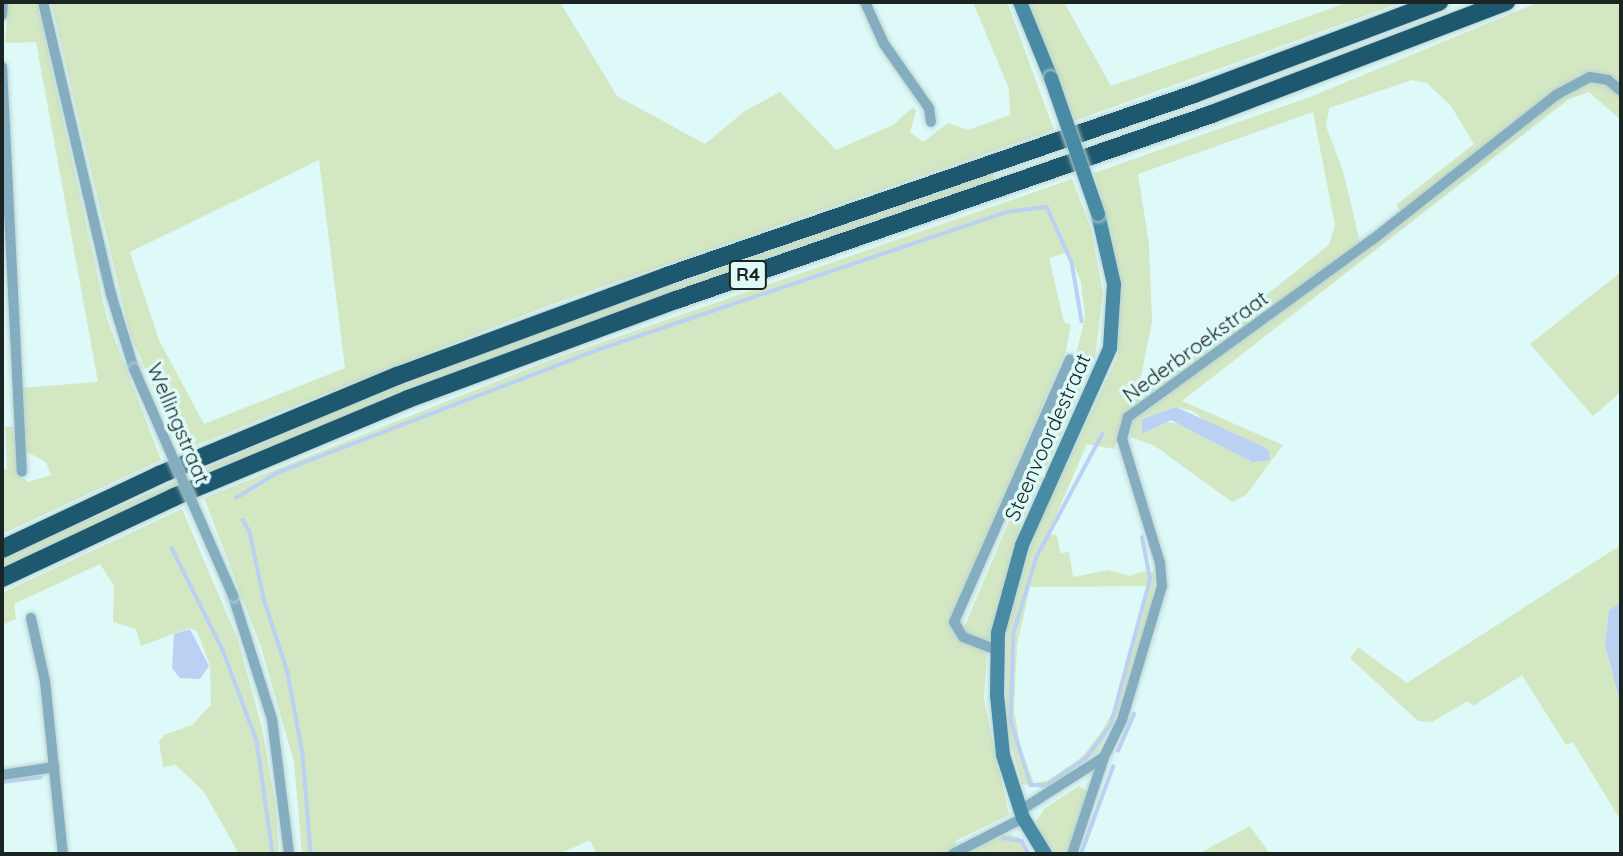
<!DOCTYPE html>
<html>
<head>
<meta charset="utf-8">
<style>
	body { margin:0 }
	#map { position:relative; width:1623px; height:856px; overflow:hidden; background:#ddf9f8; font-family:Quicksand,sans-serif }
	div>[style] { position:absolute }
	[style*='--x'] { left:calc(var(--x)*1px); top:calc(var(--y)*1px); width:calc(var(--w)*1px); rotate:calc(var(--a)*1deg) }
	.green>* { inset:0; background:#d3e7c3 }
	.water>* { inset:0; background:#bbd1f4 }
	.stream>* { height:3.5px; margin:-1.75px; padding:0 1.75px; transform-origin:1.75px; border-radius:1.75px; background:#bbd1f4 }
	.roads { filter:drop-shadow(0 0 2px #bad3d2) drop-shadow(0 0 2px #bad3d2) }
	.street>* { height:10px; margin:-5px; padding:0 5px; transform-origin:5px; border-radius:5px; background:#84adbf }
	.secondary>* { height:14px; margin:-7px; padding:0 7px; transform-origin:7px; border-radius:7px; background:#498ba5 }
	.highway>* { height:18px; margin:-9px; padding:0 9px; transform-origin:9px; border-radius:9px; background:#1e586e }
	.bridges { filter:drop-shadow(0 0 2px #bad3d2) drop-shadow(0 0 2px #bad3d2) }
	.street-bridge>* { height:10px; margin:-5px; padding:0 5px; transform-origin:5px; border-radius:5px; background:#84adbf }
	.secondary-bridge>* { height:14px; margin:-7px; padding:0 7px; transform-origin:7px; border-radius:7px; background:#498ba5 }
	span { translate:-50% -50%; white-space:nowrap; text-align:center; line-height:1.15; -webkit-text-stroke:7px #ddf9f8; paint-order:stroke }
	.shield-label span { padding:2px 5px; background:#ddf9f8; border:2px solid; border-radius:5px; -webkit-text-stroke-width:0 }
	.shield-label { font-size:19px; color:#192423; font-weight:700 }
	.street-label { font-size:21px; color:#192423 }
	.frame { position:absolute; inset:0; border:4px solid #192423; pointer-events:none }
</style>
</head>
<body>
<div id="map">
	<div class="green">
		<i style="clip-path:polygon(8px 2px,37px 2px,107px 319px,161px 460px,2px 534px,2px 471px,7px 469px,5px 427px,14px 427px,17px 475px,28px 482px,51px 475px,46px 462px,24px 450px,20px 388px,98px 382px,36px 42px,5px 43px)"></i>
		<i style="clip-path:polygon(evenodd,51px 2px,560px 2px,617px 96px,705px 144px,745px 111px,780px 92px,836px 150px,893px 125px,913px 107px,916px 111px,910px 132px,923px 142px,948px 123px,968px 130px,1010px 115px,1009px 89px,973px 2px,1007px 2px,1054px 130px,547px 306px,181px 451px,130px 334px,51px 2px,319px 160px,345px 368px,204px 424px,159px 340px,130px 252px,319px 160px)"></i>
		<i style="clip-path:polygon(1027px 2px,1064px 2px,1111px 86px,1349px 2px,1403px 2px,1074px 121px)"></i>
		<i style="clip-path:polygon(evenodd,1539px 2px,1621px 2px,1621px 120px,1589px 92px,1569px 99px,1182px 401px,1283px 445px,1246px 495px,1232px 502px,1155px 446px,1130px 437px,1133px 421px,1405px 218px,1396px 205px,1474px 144px,1451px 106px,1427px 83px,1412px 80px,1329px 108px,1326px 126px,1343px 171px,1360px 242px,1131px 408px,1123px 417px,1114px 449px,1087px 444px,1048px 534px,1057px 535px,1060px 553px,1069px 552px,1073px 577px,1108px 570px,1129px 576px,1145px 571px,1155px 573px,1153px 598px,1121px 706px,1097px 753px,1046px 789px,1022px 784px,1006px 726px,1007px 624px,1035px 531px,1118px 356px,1120px 277px,1094px 173px,1310px 97px,1539px 2px,1313px 112px,1335px 225px,1329px 245px,1147px 390px,1139px 387px,1152px 321px,1149px 244px,1138px 174px,1313px 112px,1539px 2px,1176px 407px,1193px 411px,1252px 462px,1181px 424px,1142px 419px,1176px 407px,1539px 2px,1147px 586px,1113px 711px,1101px 733px,1081px 758px,1047px 781px,1034px 783px,1020px 746px,1014px 709px,1017px 645px,1030px 587px,1147px 586px)"></i>
		<i style="clip-path:polygon(993px 173px,995px 181px,551px 336px,323px 425px,2px 568px,2px 559px,51px 536px,345px 407px,550px 328px)"></i>
		<i style="clip-path:polygon(evenodd,1072px 179px,1091px 229px,1103px 293px,1095px 357px,1021px 524px,987px 649px,984px 700px,1009px 815px,955px 841px,962px 854px,597px 854px,590px 840px,559px 854px,302px 854px,294px 762px,261px 647px,204px 498px,548px 361px,1072px 179px,1069px 252px,1081px 282px,1085px 317px,1078px 347px,1069px 379px,964px 628px,957px 602px,1066px 351px,1071px 325px,1064px 322px,1049px 258px,1069px 252px)"></i>
		<i style="clip-path:polygon(1621px 272px,1621px 392px,1593px 416px,1530px 344px)"></i>
		<i style="clip-path:polygon(182px 509px,238px 640px,262px 728px,275px 802px,279px 854px,239px 854px,204px 792px,176px 765px,163px 767px,159px 742px,164px 735px,192px 725px,211px 705px,210px 666px,197px 631px,189px 628px,141px 646px,136px 629px,113px 622px,114px 586px,100px 564px,14px 604px,16px 619px,2px 625px,2px 593px)"></i>
		<i style="clip-path:polygon(1621px 545px,1621px 602px,1609px 611px,1605px 645px,1621px 706px,1621px 821px,1573px 742px,1566px 745px,1522px 675px,1473px 706px,1468px 701px,1432px 722px,1418px 721px,1350px 658px,1358px 647px,1407px 683px)"></i>
		<i style="clip-path:polygon(1079px 786px,1089px 792px,1066px 854px,1051px 854px,1036px 822px,1044px 809px)"></i>
		<i style="clip-path:polygon(1250px 826px,1270px 854px,1198px 854px)"></i>
		<i style="clip-path:polygon(1007px 834px,1019px 837px,1032px 854px,964px 854px)"></i>
	</div>
	<div class="water">
		<i style="clip-path:polygon(1176px 407px,1262px 446px,1269px 451px,1270px 460px,1252px 462px,1171px 420px,1142px 434px,1142px 419px)"></i>
		<i style="clip-path:polygon(1621px 602px,1621px 706px,1605px 645px,1609px 611px)"></i>
		<i style="clip-path:polygon(190px 629px,209px 666px,200px 679px,180px 678px,172px 668px,174px 634px)"></i>
	</div>
	<div class="stream">
		<i style="--x:1103;--y:434;--w:140;--a:118.2"></i>
		<i style="--x:1037;--y:557;--w:79;--a:106.8"></i>
		<i style="--x:1014;--y:633;--w:87;--a:92"></i>
		<i style="--x:1011;--y:720;--w:68;--a:72.9"></i>
		<i style="--x:1031;--y:785;--w:16;--a:0"></i>
		<i style="--x:1047;--y:785;--w:49;--a:-35"></i>
		<i style="--x:1087;--y:757;--w:41;--a:-54"></i>
		<i style="--x:1111;--y:724;--w:150;--a:-74.9"></i>
		<i style="--x:1150;--y:579;--w:42;--a:-101"></i>
		<i style="--x:236;--y:498;--w:48;--a:-31.4"></i>
		<i style="--x:277;--y:473;--w:343;--a:-21"></i>
		<i style="--x:597;--y:350;--w:433;--a:-18.6"></i>
		<i style="--x:1007;--y:212;--w:40;--a:-7.1"></i>
		<i style="--x:1047;--y:207;--w:60;--a:65.6"></i>
		<i style="--x:1072;--y:262;--w:60;--a:80.4"></i>
		<i style="--x:243;--y:520;--w:14;--a:60"></i>
		<i style="--x:250;--y:532;--w:68;--a:78.2"></i>
		<i style="--x:264;--y:599;--w:78;--a:72"></i>
		<i style="--x:288;--y:673;--w:82;--a:79.5"></i>
		<i style="--x:303;--y:754;--w:100;--a:85.4"></i>
		<i style="--x:172;--y:548;--w:114;--a:63.4"></i>
		<i style="--x:223;--y:650;--w:97;--a:69.5"></i>
		<i style="--x:257;--y:741;--w:114;--a:81.9"></i>
		<i style="--x:1118;--y:751;--w:40;--a:-66.6"></i>
		<i style="--x:2;--y:782;--w:39;--a:-7"></i>
		<i style="--x:1003;--y:838;--w:19;--a:9"></i>
		<i style="--x:1022;--y:841;--w:15;--a:62"></i>
		<i style="--x:1081;--y:854;--w:93;--a:-69.8"></i>
	</div>
	<div class="roads">
		<div class="street">
			<i style="--x:43;--y:2;--w:300;--a:76.9"></i>
			<i style="--x:111;--y:294;--w:78;--a:73"></i>
			<i style="--x:865;--y:2;--w:46;--a:65.7"></i>
			<i style="--x:884;--y:44;--w:78;--a:54.9"></i>
			<i style="--x:929;--y:108;--w:14;--a:82"></i>
			<i style="--x:2;--y:15;--w:13;--a:-86"></i>
			<i style="--x:2;--y:67;--w:405;--a:87.2"></i>
			<i style="--x:233;--y:596;--w:129;--a:72.4"></i>
			<i style="--x:272;--y:719;--w:136;--a:82.8"></i>
			<i style="--x:31;--y:618;--w:65;--a:77.5"></i>
			<i style="--x:45;--y:681;--w:174;--a:84.1"></i>
			<i style="--x:997;--y:650;--w:36;--a:-159"></i>
			<i style="--x:963;--y:637;--w:17;--a:-121"></i>
			<i style="--x:954;--y:622;--w:287;--a:-66.2"></i>
			<i style="--x:2;--y:775;--w:53;--a:-8.7"></i>
			<i style="--x:1021;--y:810;--w:98;--a:-32.6"></i>
			<i style="--x:953;--y:854;--w:79;--a:-27.2"></i>
			<i style="--x:1072;--y:854;--w:102;--a:-71.7"></i>
			<i style="--x:1104;--y:757;--w:41;--a:-64.1"></i>
			<i style="--x:1122;--y:720;--w:140;--a:-73.4"></i>
			<i style="--x:1162;--y:586;--w:23;--a:-95"></i>
			<i style="--x:1160;--y:563;--w:130;--a:-107"></i>
			<i style="--x:1122;--y:439;--w:23;--a:-75"></i>
			<i style="--x:1128;--y:417;--w:301;--a:-36"></i>
			<i style="--x:1372;--y:240;--w:234;--a:-38.2"></i>
			<i style="--x:1556;--y:95;--w:38;--a:-28"></i>
			<i style="--x:1590;--y:77;--w:18;--a:9"></i>
			<i style="--x:1608;--y:80;--w:17;--a:40"></i>
		</div>
		<div class="secondary">
			<i style="--x:1020;--y:2;--w:82;--a:67.8"></i>
			<i style="--x:1045;--y:854;--w:42;--a:-121.4"></i>
			<i style="--x:1023;--y:818;--w:66;--a:-107.6"></i>
			<i style="--x:1003;--y:755;--w:60;--a:-95.7"></i>
			<i style="--x:997;--y:695;--w:62;--a:-89.1"></i>
			<i style="--x:998;--y:633;--w:91;--a:-74.7"></i>
			<i style="--x:1022;--y:545;--w:216;--a:-65.9"></i>
			<i style="--x:1110;--y:348;--w:64;--a:-86.4"></i>
			<i style="--x:1114;--y:284;--w:72;--a:-102.9"></i>
		</div>
		<div class="highway">
			<i style="--x:2;--y:549;--w:174;--a:-25.2"></i>
			<i style="--x:159;--y:475;--w:258;--a:-22.6"></i>
			<i style="--x:397;--y:376;--w:288;--a:-20.3"></i>
			<i style="--x:667;--y:276;--w:558;--a:-19.05"></i>
			<i style="--x:1194;--y:94;--w:262;--a:-20.6"></i>
			<i style="--x:2;--y:578;--w:190;--a:-25.2"></i>
			<i style="--x:174;--y:497;--w:254;--a:-22.7"></i>
			<i style="--x:408;--y:399;--w:286;--a:-20.3"></i>
			<i style="--x:676;--y:300;--w:567;--a:-19.14"></i>
			<i style="--x:1212;--y:114;--w:315;--a:-20.9"></i>
		</div>
	</div>
	<div class="bridges">
		<div class="street-bridge">
			<i style="--x:134;--y:369;--w:248;--a:66.4"></i>
		</div>
		<div class="secondary-bridge">
			<i style="--x:1051;--y:78;--w:144;--a:70.9"></i>
		</div>
	</div>
	<div class="shield-label">
		<span style="left:748px;top:275px">R4</span>
	</div>
	<div class="street-label">
		<span style="left:1195px;top:346px;rotate:-36deg">Nederbroekstraat</span>
		<span style="left:179px;top:423px;rotate:67deg">Wellingstraat</span>
		<span style="left:1047px;top:437px;rotate:-66deg">Steenvoordestraat</span>
	</div>
	<div class="frame"></div>
</div>
</body>
</html>
